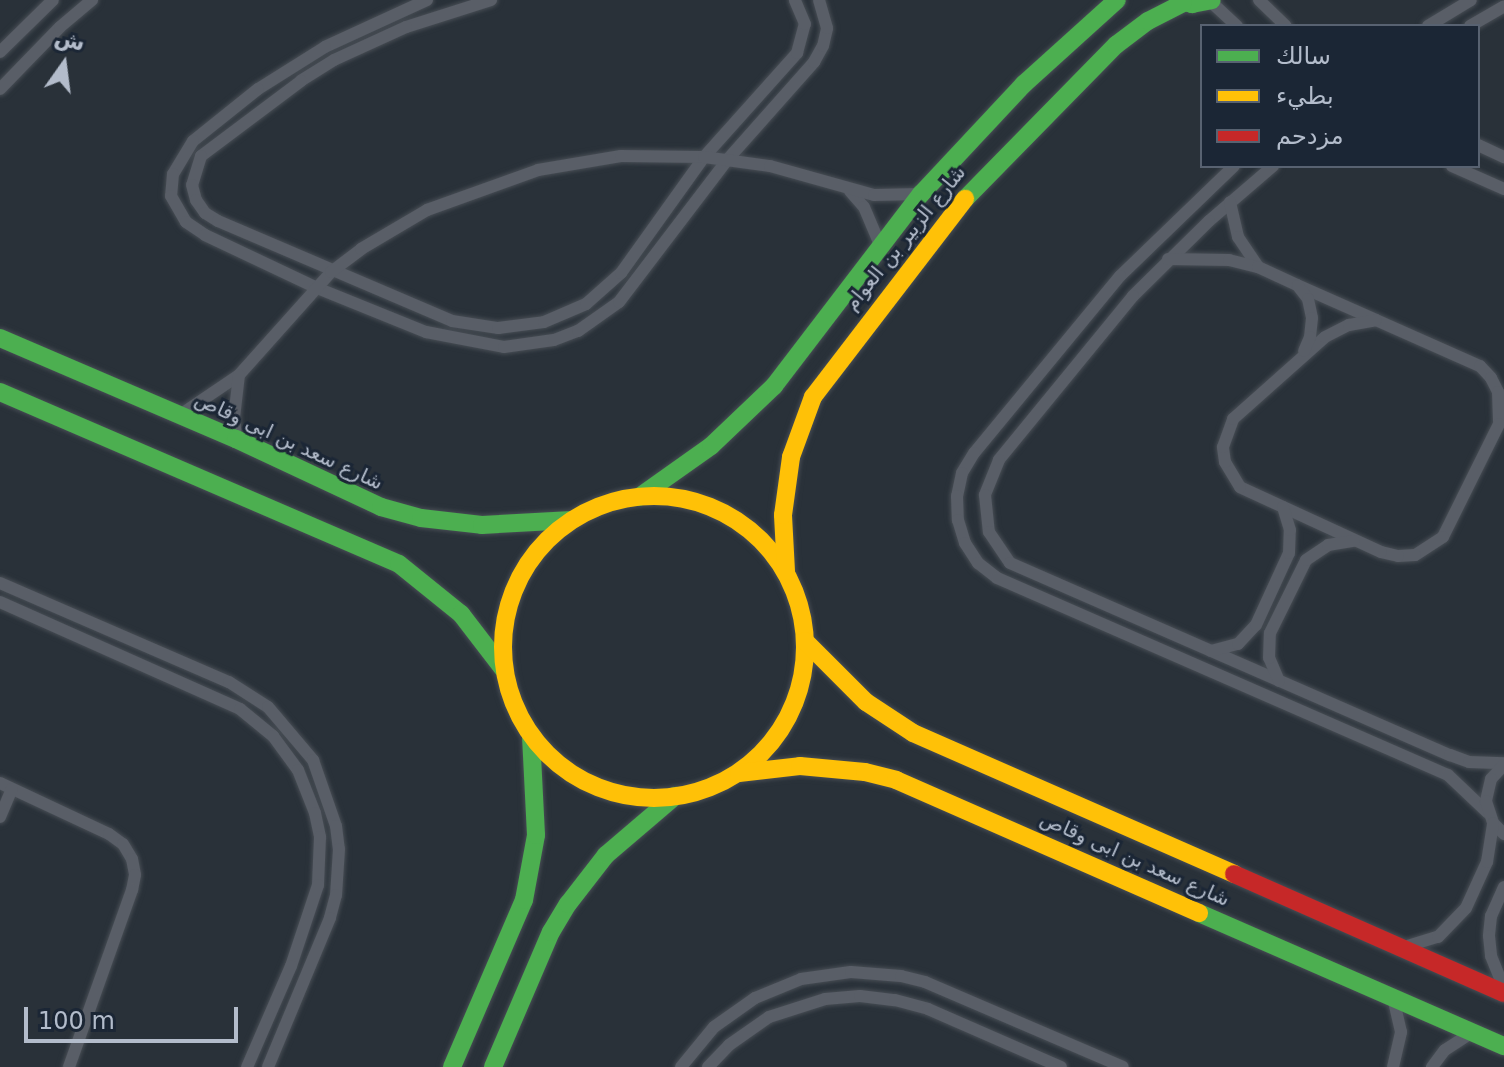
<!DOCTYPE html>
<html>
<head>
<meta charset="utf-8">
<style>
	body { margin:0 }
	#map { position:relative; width:1504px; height:1067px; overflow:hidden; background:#293139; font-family:"DejaVu Sans","Noto Sans Arabic",sans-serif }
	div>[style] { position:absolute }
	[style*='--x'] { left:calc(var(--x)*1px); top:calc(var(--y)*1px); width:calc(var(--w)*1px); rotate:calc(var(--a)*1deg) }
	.roads { filter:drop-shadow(0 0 2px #474d54) drop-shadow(0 0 2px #474d54) }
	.street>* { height:12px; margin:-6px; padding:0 6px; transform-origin:6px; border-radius:6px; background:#595e67 }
	.fast>* { height:18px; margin:-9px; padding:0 9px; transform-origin:9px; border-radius:9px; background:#4caf50 }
	.slow>* { height:18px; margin:-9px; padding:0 9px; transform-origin:9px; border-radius:9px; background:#ffc107 }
	.slow>.ring { margin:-9px; padding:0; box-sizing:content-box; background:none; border:18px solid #ffc107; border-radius:50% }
	.jam>* { height:18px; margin:-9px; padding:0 9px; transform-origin:9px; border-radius:9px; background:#c62828 }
	span { translate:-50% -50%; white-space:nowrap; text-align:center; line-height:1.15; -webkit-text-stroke:6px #1b2635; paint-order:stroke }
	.street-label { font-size:20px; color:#b3bccb }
	.legend { position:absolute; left:1200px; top:24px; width:280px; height:144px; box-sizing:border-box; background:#1b2635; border:2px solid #586271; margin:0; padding:10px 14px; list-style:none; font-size:24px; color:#b3bccb }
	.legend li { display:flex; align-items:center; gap:16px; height:40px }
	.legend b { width:40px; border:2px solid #586271 }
	.north { position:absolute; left:24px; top:24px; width:80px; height:80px; -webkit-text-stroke:6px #1b2635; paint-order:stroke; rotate:14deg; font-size:22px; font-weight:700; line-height:32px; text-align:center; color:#b3bccb }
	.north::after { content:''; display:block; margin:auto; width:28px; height:36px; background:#b3bccb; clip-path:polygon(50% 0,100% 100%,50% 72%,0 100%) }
	.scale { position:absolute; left:24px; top:1007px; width:214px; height:36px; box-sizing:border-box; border:4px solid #b3bccb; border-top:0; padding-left:10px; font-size:24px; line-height:28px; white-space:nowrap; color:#b3bccb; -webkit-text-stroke:6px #1b2635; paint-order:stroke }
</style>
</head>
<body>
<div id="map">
	<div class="roads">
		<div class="street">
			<i style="--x:427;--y:0;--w:112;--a:155.3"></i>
			<i style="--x:325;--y:47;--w:79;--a:147.9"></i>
			<i style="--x:258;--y:89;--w:83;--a:141.3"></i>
			<i style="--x:193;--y:141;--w:39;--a:121"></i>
			<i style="--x:173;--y:174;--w:22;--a:95"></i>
			<i style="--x:171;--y:196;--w:30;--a:60"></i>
			<i style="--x:186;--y:222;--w:23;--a:34"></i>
			<i style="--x:205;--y:235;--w:124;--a:25.3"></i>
			<i style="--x:317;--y:288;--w:118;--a:22"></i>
			<i style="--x:426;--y:332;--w:79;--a:10.9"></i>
			<i style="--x:504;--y:347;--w:50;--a:-8"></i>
			<i style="--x:554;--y:340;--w:26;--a:-21"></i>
			<i style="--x:578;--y:331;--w:50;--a:-35.3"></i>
			<i style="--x:619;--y:302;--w:180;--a:-52.7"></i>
			<i style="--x:728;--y:159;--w:130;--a:-48.4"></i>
			<i style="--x:814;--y:62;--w:18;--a:-61"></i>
			<i style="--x:823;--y:46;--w:18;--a:-77"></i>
			<i style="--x:827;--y:28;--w:29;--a:-106"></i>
			<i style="--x:491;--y:0;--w:89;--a:162.4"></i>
			<i style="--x:406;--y:27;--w:79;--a:155.4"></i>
			<i style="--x:334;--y:60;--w:39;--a:148"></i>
			<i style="--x:301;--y:81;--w:125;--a:143.1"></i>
			<i style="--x:201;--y:156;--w:30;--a:107"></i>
			<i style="--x:192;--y:185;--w:16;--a:75"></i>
			<i style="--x:196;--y:200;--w:16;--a:55"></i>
			<i style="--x:205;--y:213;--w:15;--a:32"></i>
			<i style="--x:218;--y:221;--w:254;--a:23.1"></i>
			<i style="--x:452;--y:321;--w:47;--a:8.7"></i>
			<i style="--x:498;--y:328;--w:46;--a:-7.4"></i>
			<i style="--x:544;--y:322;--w:46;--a:-23.2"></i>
			<i style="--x:586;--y:304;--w:47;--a:-41.5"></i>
			<i style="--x:621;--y:273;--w:143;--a:-54.4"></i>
			<i style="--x:704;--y:157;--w:140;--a:-48.2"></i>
			<i style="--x:797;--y:53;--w:30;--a:-75"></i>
			<i style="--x:805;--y:24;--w:26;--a:-113"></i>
			<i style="--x:1259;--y:0;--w:37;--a:44"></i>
			<i style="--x:1210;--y:1;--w:37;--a:43"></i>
			<i style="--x:1428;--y:26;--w:50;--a:-31.2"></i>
			<i style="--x:1470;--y:26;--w:39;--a:-30"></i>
			<i style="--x:0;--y:52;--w:74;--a:-44.5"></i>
			<i style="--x:0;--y:89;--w:86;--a:-45.9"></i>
			<i style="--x:60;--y:27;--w:42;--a:-40.2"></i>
			<i style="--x:1478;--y:145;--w:29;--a:25"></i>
			<i style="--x:1234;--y:166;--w:158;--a:136"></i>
			<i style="--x:1120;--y:276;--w:229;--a:129.5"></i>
			<i style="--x:974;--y:453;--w:23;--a:121"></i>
			<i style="--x:962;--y:473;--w:24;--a:102"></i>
			<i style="--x:957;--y:496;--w:24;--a:88"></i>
			<i style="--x:958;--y:520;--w:24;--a:73"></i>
			<i style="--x:965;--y:543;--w:24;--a:57"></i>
			<i style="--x:978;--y:563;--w:24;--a:38"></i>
			<i style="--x:997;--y:578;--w:492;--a:23.6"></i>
			<i style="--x:1448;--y:775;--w:55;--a:43.5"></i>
			<i style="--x:1273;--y:166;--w:84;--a:139.3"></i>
			<i style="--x:1209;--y:221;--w:107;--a:135.4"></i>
			<i style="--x:1133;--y:296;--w:212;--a:129.3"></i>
			<i style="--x:999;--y:460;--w:38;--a:112"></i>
			<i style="--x:985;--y:495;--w:37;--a:84"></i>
			<i style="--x:989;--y:532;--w:37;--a:56"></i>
			<i style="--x:1010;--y:563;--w:480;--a:23.6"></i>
			<i style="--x:1450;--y:755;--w:20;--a:20"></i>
			<i style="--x:1469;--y:762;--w:35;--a:2"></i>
			<i style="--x:1452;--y:166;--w:57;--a:23.9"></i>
			<i style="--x:850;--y:191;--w:21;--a:49"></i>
			<i style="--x:864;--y:207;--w:43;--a:67"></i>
			<i style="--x:1230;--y:202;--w:36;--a:77"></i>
			<i style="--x:1238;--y:237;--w:36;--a:56"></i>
			<i style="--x:1168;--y:259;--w:61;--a:0.9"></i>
			<i style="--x:1229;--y:260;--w:30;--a:14"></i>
			<i style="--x:1258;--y:267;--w:43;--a:24.8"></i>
			<i style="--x:1297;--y:285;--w:86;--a:23.9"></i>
			<i style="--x:1376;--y:320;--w:114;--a:23.9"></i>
			<i style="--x:1480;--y:366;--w:16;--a:47"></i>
			<i style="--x:1491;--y:378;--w:16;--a:63"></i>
			<i style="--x:1498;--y:392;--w:32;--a:88"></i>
			<i style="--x:1499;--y:424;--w:126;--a:116.4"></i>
			<i style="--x:1443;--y:537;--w:33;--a:147"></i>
			<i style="--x:1415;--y:555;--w:17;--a:177"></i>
			<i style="--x:1398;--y:556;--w:17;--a:-167"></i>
			<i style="--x:1381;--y:552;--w:155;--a:-155.3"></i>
			<i style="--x:1240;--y:487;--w:29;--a:-121"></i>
			<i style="--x:1225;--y:462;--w:15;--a:-98"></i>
			<i style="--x:1223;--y:447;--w:30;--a:-70"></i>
			<i style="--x:1233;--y:419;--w:123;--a:-41.7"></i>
			<i style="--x:1325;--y:337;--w:27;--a:-27"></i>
			<i style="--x:1349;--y:325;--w:27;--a:-10"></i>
			<i style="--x:1298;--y:286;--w:16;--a:52"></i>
			<i style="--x:1308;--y:299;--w:19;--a:78"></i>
			<i style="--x:1312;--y:318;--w:19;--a:96"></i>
			<i style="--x:1310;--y:337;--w:15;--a:113"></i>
			<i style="--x:180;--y:415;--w:71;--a:-34.1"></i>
			<i style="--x:239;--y:375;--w:138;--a:-48.2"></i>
			<i style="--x:331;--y:272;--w:38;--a:-37"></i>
			<i style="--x:361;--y:249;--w:77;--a:-30.6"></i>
			<i style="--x:427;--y:210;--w:118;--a:-19.8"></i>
			<i style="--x:538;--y:170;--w:84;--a:-9.6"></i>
			<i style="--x:621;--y:156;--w:83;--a:0.7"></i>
			<i style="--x:704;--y:157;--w:67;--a:7.8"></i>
			<i style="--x:770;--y:166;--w:108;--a:15.6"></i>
			<i style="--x:874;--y:195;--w:47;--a:-1.2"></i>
			<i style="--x:236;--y:439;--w:21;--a:-95"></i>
			<i style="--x:234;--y:418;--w:43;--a:-83.4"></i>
			<i style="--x:0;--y:583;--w:249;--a:23.4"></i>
			<i style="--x:229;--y:682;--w:46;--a:32.7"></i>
			<i style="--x:268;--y:707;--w:70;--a:49.7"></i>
			<i style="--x:313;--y:760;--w:70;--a:70.8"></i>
			<i style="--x:336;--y:826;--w:23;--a:83"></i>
			<i style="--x:339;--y:849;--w:46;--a:93.7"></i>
			<i style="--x:336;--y:895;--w:24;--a:105"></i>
			<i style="--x:330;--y:918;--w:161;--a:112.6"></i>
			<i style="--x:0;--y:602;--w:263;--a:24"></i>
			<i style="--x:240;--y:709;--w:43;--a:39.3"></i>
			<i style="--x:273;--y:736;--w:42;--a:53.7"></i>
			<i style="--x:298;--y:770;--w:46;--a:68.4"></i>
			<i style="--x:315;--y:813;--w:25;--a:78"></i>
			<i style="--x:320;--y:837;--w:48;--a:92.4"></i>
			<i style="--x:318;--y:885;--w:85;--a:108.4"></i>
			<i style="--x:291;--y:966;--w:110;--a:113.5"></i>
			<i style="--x:1211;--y:651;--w:28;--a:-15"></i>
			<i style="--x:1238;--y:644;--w:26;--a:-47"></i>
			<i style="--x:1256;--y:625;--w:79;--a:-65.4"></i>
			<i style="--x:1289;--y:553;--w:23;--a:-88"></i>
			<i style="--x:1290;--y:530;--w:24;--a:-107"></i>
			<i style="--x:1279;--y:681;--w:25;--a:-113"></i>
			<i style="--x:1269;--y:658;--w:25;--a:-88"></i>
			<i style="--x:1270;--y:633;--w:81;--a:-63.7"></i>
			<i style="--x:1306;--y:560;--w:27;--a:-34"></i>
			<i style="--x:1328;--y:545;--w:26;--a:-9"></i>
			<i style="--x:1504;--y:765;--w:19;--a:133"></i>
			<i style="--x:1491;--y:779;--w:23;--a:103"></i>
			<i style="--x:1486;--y:801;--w:23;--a:72"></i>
			<i style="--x:1493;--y:823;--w:16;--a:45"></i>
			<i style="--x:0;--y:783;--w:120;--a:25.1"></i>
			<i style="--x:109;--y:834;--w:17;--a:36"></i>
			<i style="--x:123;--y:844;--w:17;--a:59"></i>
			<i style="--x:132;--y:859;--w:16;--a:79"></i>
			<i style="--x:135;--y:875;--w:15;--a:101"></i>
			<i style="--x:132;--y:890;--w:188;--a:109.6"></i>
			<i style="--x:0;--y:817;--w:30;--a:-67"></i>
			<i style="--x:1504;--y:887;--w:32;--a:114"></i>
			<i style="--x:1491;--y:916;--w:20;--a:96"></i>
			<i style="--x:1489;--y:936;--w:20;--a:84"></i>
			<i style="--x:1491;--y:956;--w:35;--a:68"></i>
			<i style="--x:1401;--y:948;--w:39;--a:-17"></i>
			<i style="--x:1438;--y:937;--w:40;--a:-46"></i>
			<i style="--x:1466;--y:908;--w:51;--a:-65.5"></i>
			<i style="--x:1487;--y:862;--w:39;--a:-81"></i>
			<i style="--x:681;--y:1067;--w:52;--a:-50.5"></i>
			<i style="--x:714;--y:1027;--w:50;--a:-35.3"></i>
			<i style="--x:755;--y:998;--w:50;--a:-22.4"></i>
			<i style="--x:801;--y:979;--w:50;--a:-8"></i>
			<i style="--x:851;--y:972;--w:50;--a:4.6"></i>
			<i style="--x:901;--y:976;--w:25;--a:14"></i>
			<i style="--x:925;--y:982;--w:215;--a:23.2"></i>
			<i style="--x:708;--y:1067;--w:30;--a:-46"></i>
			<i style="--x:729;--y:1045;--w:49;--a:-35"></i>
			<i style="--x:769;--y:1017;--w:59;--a:-17.8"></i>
			<i style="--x:825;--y:999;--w:35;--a:-5"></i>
			<i style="--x:860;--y:996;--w:35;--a:7"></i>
			<i style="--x:895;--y:1000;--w:34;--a:15"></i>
			<i style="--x:928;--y:1009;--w:145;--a:23.6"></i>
			<i style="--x:1393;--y:1067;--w:36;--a:-77"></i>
			<i style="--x:1401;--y:1032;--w:36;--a:-103"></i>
			<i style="--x:1432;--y:1067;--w:21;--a:-53"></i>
			<i style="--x:1445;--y:1050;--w:33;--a:-33"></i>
		</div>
		<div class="fast">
			<i style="--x:1178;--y:0;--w:15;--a:16"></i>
			<i style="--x:1192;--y:4;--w:20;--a:-11"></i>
			<i style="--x:965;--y:199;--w:216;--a:-45.6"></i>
			<i style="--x:1116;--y:45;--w:40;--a:-37"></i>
			<i style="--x:1148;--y:21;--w:39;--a:-27"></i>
			<i style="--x:0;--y:338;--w:257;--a:23.2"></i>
			<i style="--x:236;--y:439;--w:160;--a:25.1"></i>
			<i style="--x:381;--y:507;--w:41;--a:15.4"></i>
			<i style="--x:421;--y:518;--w:61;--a:6.5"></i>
			<i style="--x:482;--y:525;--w:90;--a:-3.2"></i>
			<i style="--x:0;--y:392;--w:434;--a:23.3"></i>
			<i style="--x:399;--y:564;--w:80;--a:38.9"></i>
			<i style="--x:461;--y:614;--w:71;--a:52.5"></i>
			<i style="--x:639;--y:497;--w:88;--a:-35.3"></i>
			<i style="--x:711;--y:446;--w:87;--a:-43.6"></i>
			<i style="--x:774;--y:386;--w:242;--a:-52.6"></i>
			<i style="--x:921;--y:194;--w:151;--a:-46.9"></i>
			<i style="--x:1024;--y:84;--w:125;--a:-42.1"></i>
			<i style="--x:1199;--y:913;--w:333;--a:23.6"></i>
			<i style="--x:452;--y:1067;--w:182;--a:-66.7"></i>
			<i style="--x:524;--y:900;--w:66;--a:-79.5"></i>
			<i style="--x:536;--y:835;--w:100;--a:-92.9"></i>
			<i style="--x:493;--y:1067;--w:147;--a:-66.8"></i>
			<i style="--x:551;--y:932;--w:33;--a:-59"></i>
			<i style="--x:568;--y:904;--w:62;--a:-52.2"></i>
			<i style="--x:606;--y:855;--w:91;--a:-40.5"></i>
		</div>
		<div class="slow">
			<i class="ring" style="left:503px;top:496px;width:284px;height:284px"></i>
			<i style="--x:786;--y:571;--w:56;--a:-93.1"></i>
			<i style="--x:783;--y:515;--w:59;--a:-82.1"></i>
			<i style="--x:791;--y:457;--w:64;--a:-69.9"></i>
			<i style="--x:813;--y:397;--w:250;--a:-52.5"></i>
			<i style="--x:805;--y:641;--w:86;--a:45"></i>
			<i style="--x:866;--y:702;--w:56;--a:33.4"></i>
			<i style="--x:913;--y:733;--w:351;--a:23.7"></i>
			<i style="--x:739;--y:773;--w:61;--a:-6.5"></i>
			<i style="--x:800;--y:766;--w:65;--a:5.3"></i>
			<i style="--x:865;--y:772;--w:32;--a:14"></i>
			<i style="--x:896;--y:780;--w:331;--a:23.7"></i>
		</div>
		<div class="jam">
			<i style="--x:1234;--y:874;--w:295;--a:23.8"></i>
		</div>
	</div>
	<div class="street-label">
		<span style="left:905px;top:238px;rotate:-51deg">شارع الزبير بن العوام</span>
		<span style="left:289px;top:441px;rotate:25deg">شارع سعد بن ابى وقاص</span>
		<span style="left:1135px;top:859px;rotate:24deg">شارع سعد بن ابى وقاص</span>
	</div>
	<ul class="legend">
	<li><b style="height:10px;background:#4caf50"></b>سالك</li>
	<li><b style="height:10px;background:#ffc107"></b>بطيء</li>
	<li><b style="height:10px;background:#c62828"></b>مزدحم</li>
	</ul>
	<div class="north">ش</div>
	<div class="scale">100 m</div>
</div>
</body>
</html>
